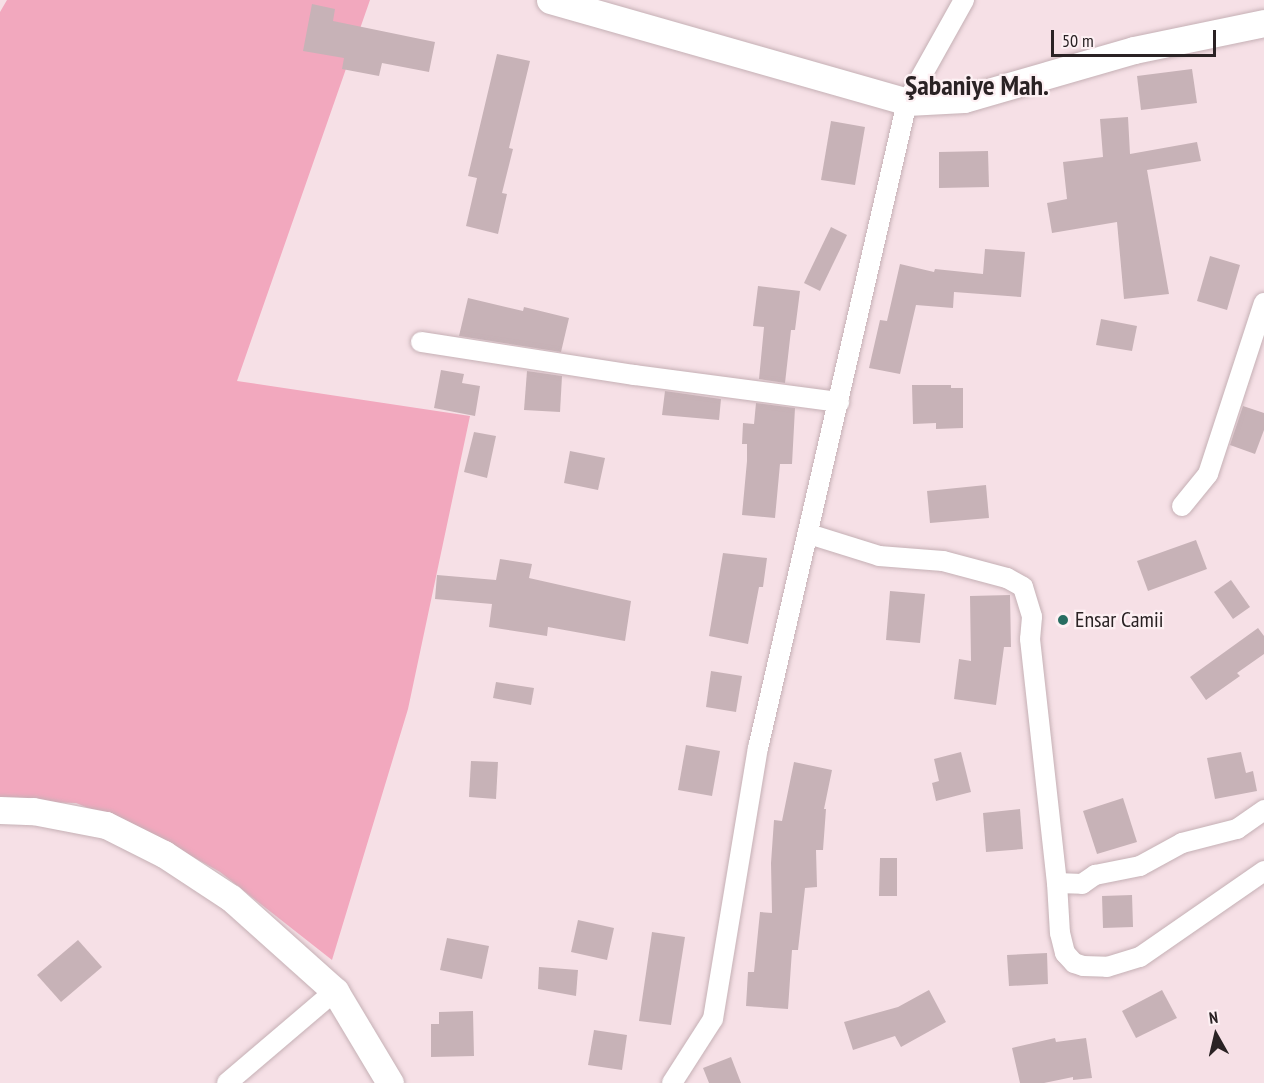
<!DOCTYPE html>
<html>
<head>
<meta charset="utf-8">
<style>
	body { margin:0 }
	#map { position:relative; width:1264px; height:1083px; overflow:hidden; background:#f6e0e6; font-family:"PT Sans Narrow",sans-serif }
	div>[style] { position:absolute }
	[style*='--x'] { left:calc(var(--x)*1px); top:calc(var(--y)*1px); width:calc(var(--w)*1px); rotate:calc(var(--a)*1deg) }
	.green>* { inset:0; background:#f2a8be }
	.building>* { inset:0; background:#c7b2b7 }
	.roads { filter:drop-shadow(0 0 2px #c5b0b5) drop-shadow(0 0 2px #c5b0b5) }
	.street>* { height:20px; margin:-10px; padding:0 10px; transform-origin:10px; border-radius:10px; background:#fff }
	.secondary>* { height:27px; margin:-13.5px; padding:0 13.5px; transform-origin:13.5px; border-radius:13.5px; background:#fff }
	.dots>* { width:16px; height:16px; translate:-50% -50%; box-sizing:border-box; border:3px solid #fdf0f3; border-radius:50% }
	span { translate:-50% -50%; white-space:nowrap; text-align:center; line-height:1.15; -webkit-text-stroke:4.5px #fdf0f3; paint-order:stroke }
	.poi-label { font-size:22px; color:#2a2224 }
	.left { translate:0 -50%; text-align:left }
	.district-label { font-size:28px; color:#2a2224; font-weight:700 }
	.north { position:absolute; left:1186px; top:1005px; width:60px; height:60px; -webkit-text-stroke:4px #fdf0f3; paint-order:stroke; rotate:352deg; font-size:16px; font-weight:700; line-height:24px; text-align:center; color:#2a2224 }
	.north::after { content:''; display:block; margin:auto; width:21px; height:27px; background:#2a2224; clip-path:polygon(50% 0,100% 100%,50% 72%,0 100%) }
	.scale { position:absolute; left:1051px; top:30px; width:165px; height:27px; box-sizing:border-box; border:3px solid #2a2224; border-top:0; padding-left:8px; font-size:18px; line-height:21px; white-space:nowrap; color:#2a2224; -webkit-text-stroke:4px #fdf0f3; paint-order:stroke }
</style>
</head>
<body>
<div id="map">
	<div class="green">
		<i style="clip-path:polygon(7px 0,370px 0,237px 381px,470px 416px,408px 709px,332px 960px,220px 872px,156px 836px,76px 803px,0 801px,0 12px)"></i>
	</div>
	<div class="building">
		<i style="clip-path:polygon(312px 4px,335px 9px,333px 21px,435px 42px,429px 72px,382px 63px,379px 76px,342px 69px,344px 58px,303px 51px)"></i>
		<i style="clip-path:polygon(497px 54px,530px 61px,509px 148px,513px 149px,502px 193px,507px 194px,498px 234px,466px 226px,477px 178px,468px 176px)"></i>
		<i style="clip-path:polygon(1192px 69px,1197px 103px,1141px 110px,1137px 76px)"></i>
		<i style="clip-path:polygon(1128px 117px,1130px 154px,1197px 142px,1201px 161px,1147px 170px,1169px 294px,1124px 299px,1117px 222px,1052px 233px,1047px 203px,1067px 199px,1063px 162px,1103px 157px,1100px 119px)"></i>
		<i style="clip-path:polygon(831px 121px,865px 127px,855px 185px,821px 180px)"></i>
		<i style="clip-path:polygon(988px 151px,989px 187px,939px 188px,939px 152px)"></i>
		<i style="clip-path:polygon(831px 227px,847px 235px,820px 291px,804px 283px)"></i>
		<i style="clip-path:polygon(985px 249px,1025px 252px,1021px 297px,954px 292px,953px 308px,916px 305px,900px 374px,869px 368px,880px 320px,887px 321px,900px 264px,934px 272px,935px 269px,983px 274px)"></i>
		<i style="clip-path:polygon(1210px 256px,1240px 265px,1227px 310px,1197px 301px)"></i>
		<i style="clip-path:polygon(758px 286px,800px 291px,795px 330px,791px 330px,785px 383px,759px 379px,764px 327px,753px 326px)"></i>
		<i style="clip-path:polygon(468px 298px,523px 311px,524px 307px,569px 318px,561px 352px,459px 336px)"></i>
		<i style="clip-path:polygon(1101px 319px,1137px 326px,1132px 351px,1096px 345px)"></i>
		<i style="clip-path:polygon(441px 370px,464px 374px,462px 383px,480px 386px,475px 416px,434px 408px)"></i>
		<i style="clip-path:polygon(527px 371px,562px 376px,560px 412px,524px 410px)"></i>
		<i style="clip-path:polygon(912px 385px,951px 385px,951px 388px,963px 388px,963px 428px,936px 429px,936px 423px,913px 424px)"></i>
		<i style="clip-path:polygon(665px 391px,721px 399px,719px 420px,662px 415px)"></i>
		<i style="clip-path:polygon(756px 403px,795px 408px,792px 464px,780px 464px,775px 518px,742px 515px,747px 461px,747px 444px,742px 444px,743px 423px,754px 424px)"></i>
		<i style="clip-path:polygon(1243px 406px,1264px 413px,1264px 430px,1255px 454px,1230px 445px)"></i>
		<i style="clip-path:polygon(474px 432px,496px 436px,487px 478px,464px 472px)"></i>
		<i style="clip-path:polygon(570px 451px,605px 458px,598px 490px,564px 483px)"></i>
		<i style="clip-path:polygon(986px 485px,989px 518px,930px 523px,927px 491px)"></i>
		<i style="clip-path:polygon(1196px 540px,1207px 569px,1148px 591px,1137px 561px)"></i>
		<i style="clip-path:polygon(723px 553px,767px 558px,763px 587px,759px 587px,748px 644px,709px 636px)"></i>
		<i style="clip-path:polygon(500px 559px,532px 564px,529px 578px,631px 601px,625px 641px,548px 627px,547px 636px,489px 627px,492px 604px,435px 599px,437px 575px,496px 580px)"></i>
		<i style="clip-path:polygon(1231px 580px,1250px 607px,1233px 619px,1214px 592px)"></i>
		<i style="clip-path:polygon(890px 591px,925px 594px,920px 643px,886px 640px)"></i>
		<i style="clip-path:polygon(1010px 595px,1011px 647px,1004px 647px,996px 705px,954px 699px,959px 659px,971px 661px,970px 596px)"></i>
		<i style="clip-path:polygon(1258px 628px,1264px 636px,1264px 654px,1237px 673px,1240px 676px,1206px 700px,1190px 677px)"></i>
		<i style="clip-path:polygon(711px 671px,742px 676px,736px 712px,706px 707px)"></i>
		<i style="clip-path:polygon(496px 682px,534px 688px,531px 705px,493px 698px)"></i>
		<i style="clip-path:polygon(686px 745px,720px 751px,712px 796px,678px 790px)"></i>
		<i style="clip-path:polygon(961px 752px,971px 792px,936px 801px,932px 783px,939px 781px,934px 759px)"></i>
		<i style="clip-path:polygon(1241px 752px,1246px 773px,1253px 771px,1257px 791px,1215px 799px,1207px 758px)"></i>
		<i style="clip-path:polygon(471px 761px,498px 762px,496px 799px,469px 797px)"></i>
		<i style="clip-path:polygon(794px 762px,832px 770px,824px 809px,826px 809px,823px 850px,816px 850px,817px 887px,805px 888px,798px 950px,792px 950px,788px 1009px,746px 1006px,748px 972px,754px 972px,760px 912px,772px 913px,771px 863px,774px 820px,782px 821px)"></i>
		<i style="clip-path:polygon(1123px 798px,1137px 842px,1097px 854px,1083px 811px)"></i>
		<i style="clip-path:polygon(1020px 809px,1023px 849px,986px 852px,983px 813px)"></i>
		<i style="clip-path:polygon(880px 858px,897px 858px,897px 896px,879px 896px)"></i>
		<i style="clip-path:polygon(1132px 895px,1133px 927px,1103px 928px,1102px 896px)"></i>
		<i style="clip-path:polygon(578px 920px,614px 928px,607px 960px,571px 952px)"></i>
		<i style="clip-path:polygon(652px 932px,685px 937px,671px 1025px,639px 1021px)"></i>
		<i style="clip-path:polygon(447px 938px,489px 946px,482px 979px,440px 970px)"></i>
		<i style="clip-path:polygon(78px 940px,102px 967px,61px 1002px,37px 975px)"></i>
		<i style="clip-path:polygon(1047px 953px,1048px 984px,1009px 986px,1007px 955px)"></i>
		<i style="clip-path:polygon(539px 967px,578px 970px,576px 996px,538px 989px)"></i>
		<i style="clip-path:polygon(929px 990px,946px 1022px,901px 1047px,895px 1036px,853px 1050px,844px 1022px,898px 1007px)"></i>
		<i style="clip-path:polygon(1162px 990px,1177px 1018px,1136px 1038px,1122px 1011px)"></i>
		<i style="clip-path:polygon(473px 1011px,474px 1056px,431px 1057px,431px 1024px,439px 1024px,439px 1012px)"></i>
		<i style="clip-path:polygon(594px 1030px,627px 1035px,622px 1070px,588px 1065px)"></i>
		<i style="clip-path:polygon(1055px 1038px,1056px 1042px,1086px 1038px,1092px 1078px,1073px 1080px,1073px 1077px,1044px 1083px,1020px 1083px,1012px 1048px)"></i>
		<i style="clip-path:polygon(731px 1057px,741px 1083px,709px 1083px,703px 1068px)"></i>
	</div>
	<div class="roads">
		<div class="street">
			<i style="--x:421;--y:342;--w:216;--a:8.8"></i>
			<i style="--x:634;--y:375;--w:207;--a:7.5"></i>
			<i style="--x:1182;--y:506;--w:41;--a:-50.9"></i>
			<i style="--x:1208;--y:474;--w:180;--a:-71.9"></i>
			<i style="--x:809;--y:534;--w:73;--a:17.4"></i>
			<i style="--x:879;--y:556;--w:64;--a:4.5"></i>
			<i style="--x:943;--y:561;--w:66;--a:14.9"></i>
			<i style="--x:1007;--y:578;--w:18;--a:29"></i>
			<i style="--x:1023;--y:587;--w:31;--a:73"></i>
			<i style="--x:1032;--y:617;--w:22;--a:95"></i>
			<i style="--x:1030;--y:639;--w:245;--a:83.7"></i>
			<i style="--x:1057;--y:883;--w:50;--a:86.6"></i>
			<i style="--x:1060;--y:933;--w:21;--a:76"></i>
			<i style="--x:1065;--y:953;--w:13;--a:48"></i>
			<i style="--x:1074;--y:963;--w:9;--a:18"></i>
			<i style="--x:1083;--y:966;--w:24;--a:2"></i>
			<i style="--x:1107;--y:967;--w:34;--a:-17"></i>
			<i style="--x:1140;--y:957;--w:151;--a:-34.7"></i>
			<i style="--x:1057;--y:883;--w:25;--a:2"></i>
			<i style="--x:1082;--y:884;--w:16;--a:-35"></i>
			<i style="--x:1095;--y:875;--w:46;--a:-11.3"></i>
			<i style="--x:1140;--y:866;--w:48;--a:-28.7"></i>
			<i style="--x:1182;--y:843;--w:57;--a:-14.3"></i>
			<i style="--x:1237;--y:829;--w:33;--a:-35"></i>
			<i style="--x:227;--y:1083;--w:142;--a:-40.4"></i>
			<i style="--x:672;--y:1083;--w:76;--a:-57.4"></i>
			<i style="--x:713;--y:1019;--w:275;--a:-80.6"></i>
			<i style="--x:758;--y:748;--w:663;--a:-77.01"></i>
			<i style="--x:907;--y:102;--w:117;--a:-60.8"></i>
		</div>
		<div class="secondary">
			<i style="--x:550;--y:0;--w:371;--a:15.9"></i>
			<i style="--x:907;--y:102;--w:57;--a:-3"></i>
			<i style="--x:964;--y:99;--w:177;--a:-16.1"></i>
			<i style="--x:1134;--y:50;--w:133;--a:-11.7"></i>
			<i style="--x:0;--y:810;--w:33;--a:2"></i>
			<i style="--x:33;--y:811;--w:74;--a:10.9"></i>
			<i style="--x:106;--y:825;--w:65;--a:26.6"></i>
			<i style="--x:164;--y:854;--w:80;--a:33.3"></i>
			<i style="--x:231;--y:898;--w:140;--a:41.8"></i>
			<i style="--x:335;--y:991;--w:107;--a:59.1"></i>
		</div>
	</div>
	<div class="dots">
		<i style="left:1063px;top:620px;background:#276d61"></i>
	</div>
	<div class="poi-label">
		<span class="left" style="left:1075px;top:620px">Ensar Camii</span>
	</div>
	<div class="district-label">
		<span style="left:977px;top:85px">Şabaniye Mah.</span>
	</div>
	<div class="north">N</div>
	<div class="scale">50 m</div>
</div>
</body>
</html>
